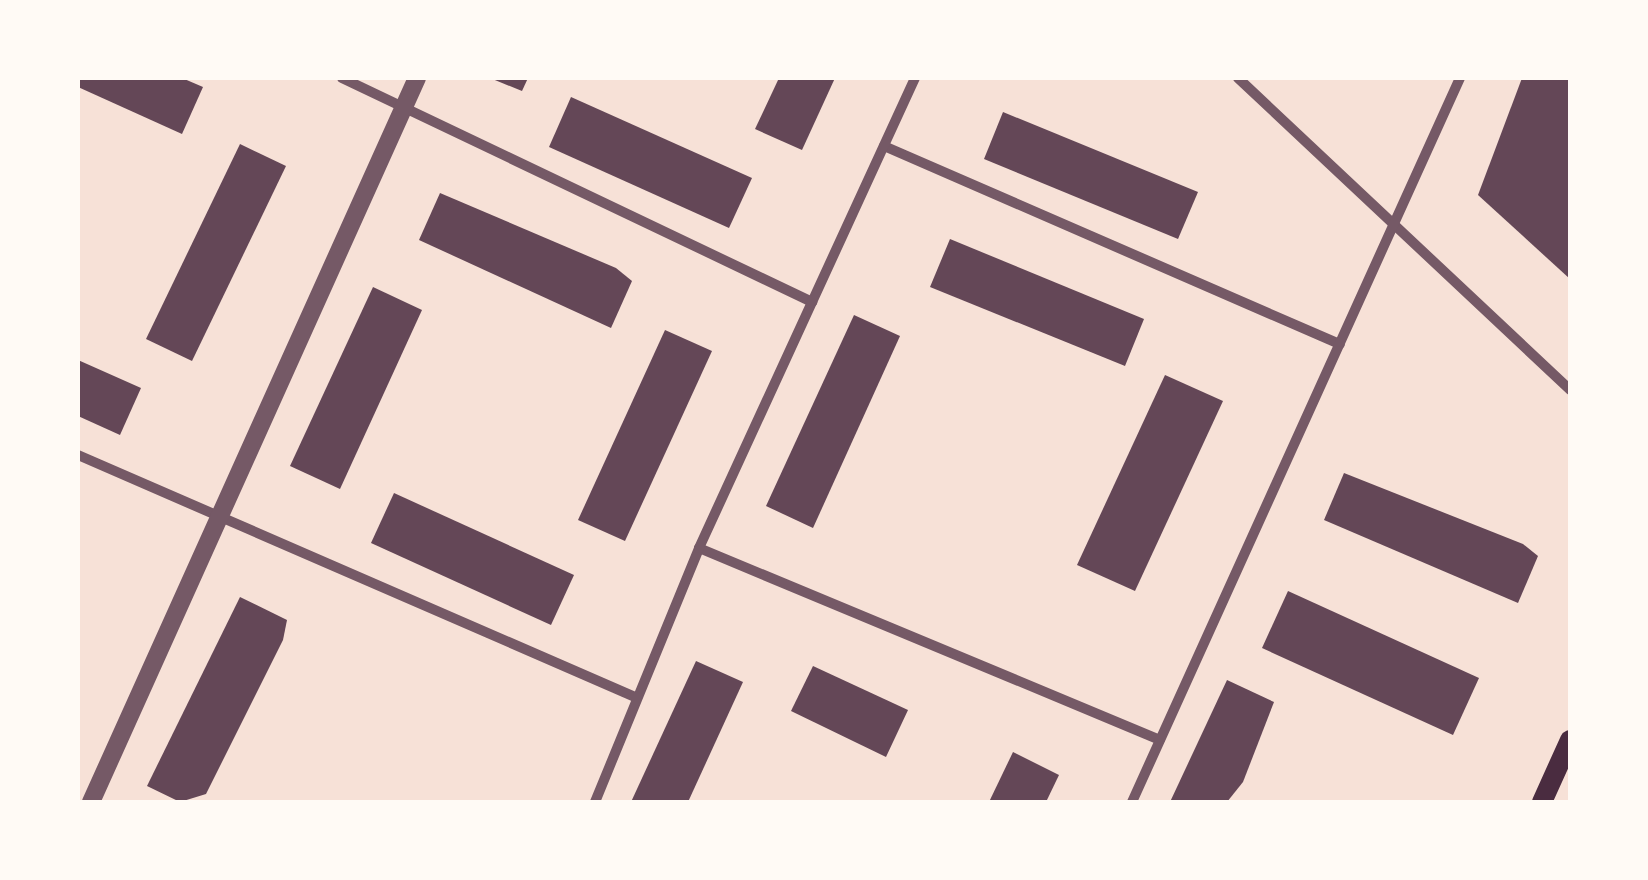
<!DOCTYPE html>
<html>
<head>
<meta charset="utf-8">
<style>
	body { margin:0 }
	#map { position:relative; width:1648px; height:880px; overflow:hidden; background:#f7e1d7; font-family:"Asap Condensed",sans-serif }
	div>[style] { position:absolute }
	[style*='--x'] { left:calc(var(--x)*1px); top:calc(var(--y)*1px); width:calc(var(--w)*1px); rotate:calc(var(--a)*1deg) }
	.building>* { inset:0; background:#644757 }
	.minor>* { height:10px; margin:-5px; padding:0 5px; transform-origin:5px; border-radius:5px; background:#755966 }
	.tertiary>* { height:18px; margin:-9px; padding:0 9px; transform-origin:9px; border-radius:9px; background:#755966 }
	.secondary>* { height:20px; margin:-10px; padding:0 10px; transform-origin:10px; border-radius:10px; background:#4a2c40 }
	span { translate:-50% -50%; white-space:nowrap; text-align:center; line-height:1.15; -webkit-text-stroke:9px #fffaf5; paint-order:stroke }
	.frame { position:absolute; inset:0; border:80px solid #fffaf5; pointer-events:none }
</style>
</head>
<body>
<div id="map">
	<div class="building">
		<i style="clip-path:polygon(78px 78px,182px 78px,203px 87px,182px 134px,78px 87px)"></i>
		<i style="clip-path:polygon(490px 78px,528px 78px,522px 91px)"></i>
		<i style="clip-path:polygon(779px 78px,835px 78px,802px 150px,755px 129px)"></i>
		<i style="clip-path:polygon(1522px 78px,1570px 78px,1570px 279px,1478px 195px)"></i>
		<i style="clip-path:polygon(571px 97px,752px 178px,729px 228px,549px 147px)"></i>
		<i style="clip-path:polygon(1003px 112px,1198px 192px,1178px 239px,984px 159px)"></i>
		<i style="clip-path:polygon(240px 144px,286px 166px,192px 361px,146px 339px)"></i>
		<i style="clip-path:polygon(440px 193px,616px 268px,632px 281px,611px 328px,419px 240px)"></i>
		<i style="clip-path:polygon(950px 239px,1144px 319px,1125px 366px,930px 287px)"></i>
		<i style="clip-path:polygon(373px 287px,422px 310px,340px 489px,290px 466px)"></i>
		<i style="clip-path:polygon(854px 315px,900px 336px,813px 528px,766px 506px)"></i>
		<i style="clip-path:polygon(665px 330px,712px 351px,625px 541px,578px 520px)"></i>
		<i style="clip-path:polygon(78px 360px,141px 388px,120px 435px,78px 416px)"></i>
		<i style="clip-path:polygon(1165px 375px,1223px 401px,1135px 591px,1077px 565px)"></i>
		<i style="clip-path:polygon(1344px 473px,1523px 544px,1538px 556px,1518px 603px,1324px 520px)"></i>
		<i style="clip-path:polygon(394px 493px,574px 575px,551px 625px,371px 543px)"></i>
		<i style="clip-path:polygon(1288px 591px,1479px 678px,1453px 735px,1262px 648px)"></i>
		<i style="clip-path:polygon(240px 597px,287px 620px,283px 640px,206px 794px,180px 802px,147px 786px)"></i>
		<i style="clip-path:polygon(696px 661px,743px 682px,688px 802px,631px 802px)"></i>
		<i style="clip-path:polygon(813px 666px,908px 710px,886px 757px,791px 711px)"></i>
		<i style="clip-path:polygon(1227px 680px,1274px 702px,1243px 782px,1227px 802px,1170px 802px)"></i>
		<i style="clip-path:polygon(1013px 752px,1059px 775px,1046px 802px,989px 802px)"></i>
	</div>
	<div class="minor">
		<i style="--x:342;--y:78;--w:521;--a:25.48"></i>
		<i style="--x:1238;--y:78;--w:456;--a:43.2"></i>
		<i style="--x:884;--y:146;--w:497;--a:23.5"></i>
		<i style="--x:78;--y:455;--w:607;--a:23.48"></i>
		<i style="--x:699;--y:548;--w:499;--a:22.6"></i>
		<i style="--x:595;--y:802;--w:274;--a:-67.7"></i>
		<i style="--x:699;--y:548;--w:517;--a:-65.32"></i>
		<i style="--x:1132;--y:802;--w:795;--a:-65.63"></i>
	</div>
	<div class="tertiary">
		<i style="--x:91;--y:802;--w:794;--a:-65.76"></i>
	</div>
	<div class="secondary">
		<i style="--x:1542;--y:802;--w:68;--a:-65.7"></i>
	</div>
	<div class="frame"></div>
</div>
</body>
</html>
